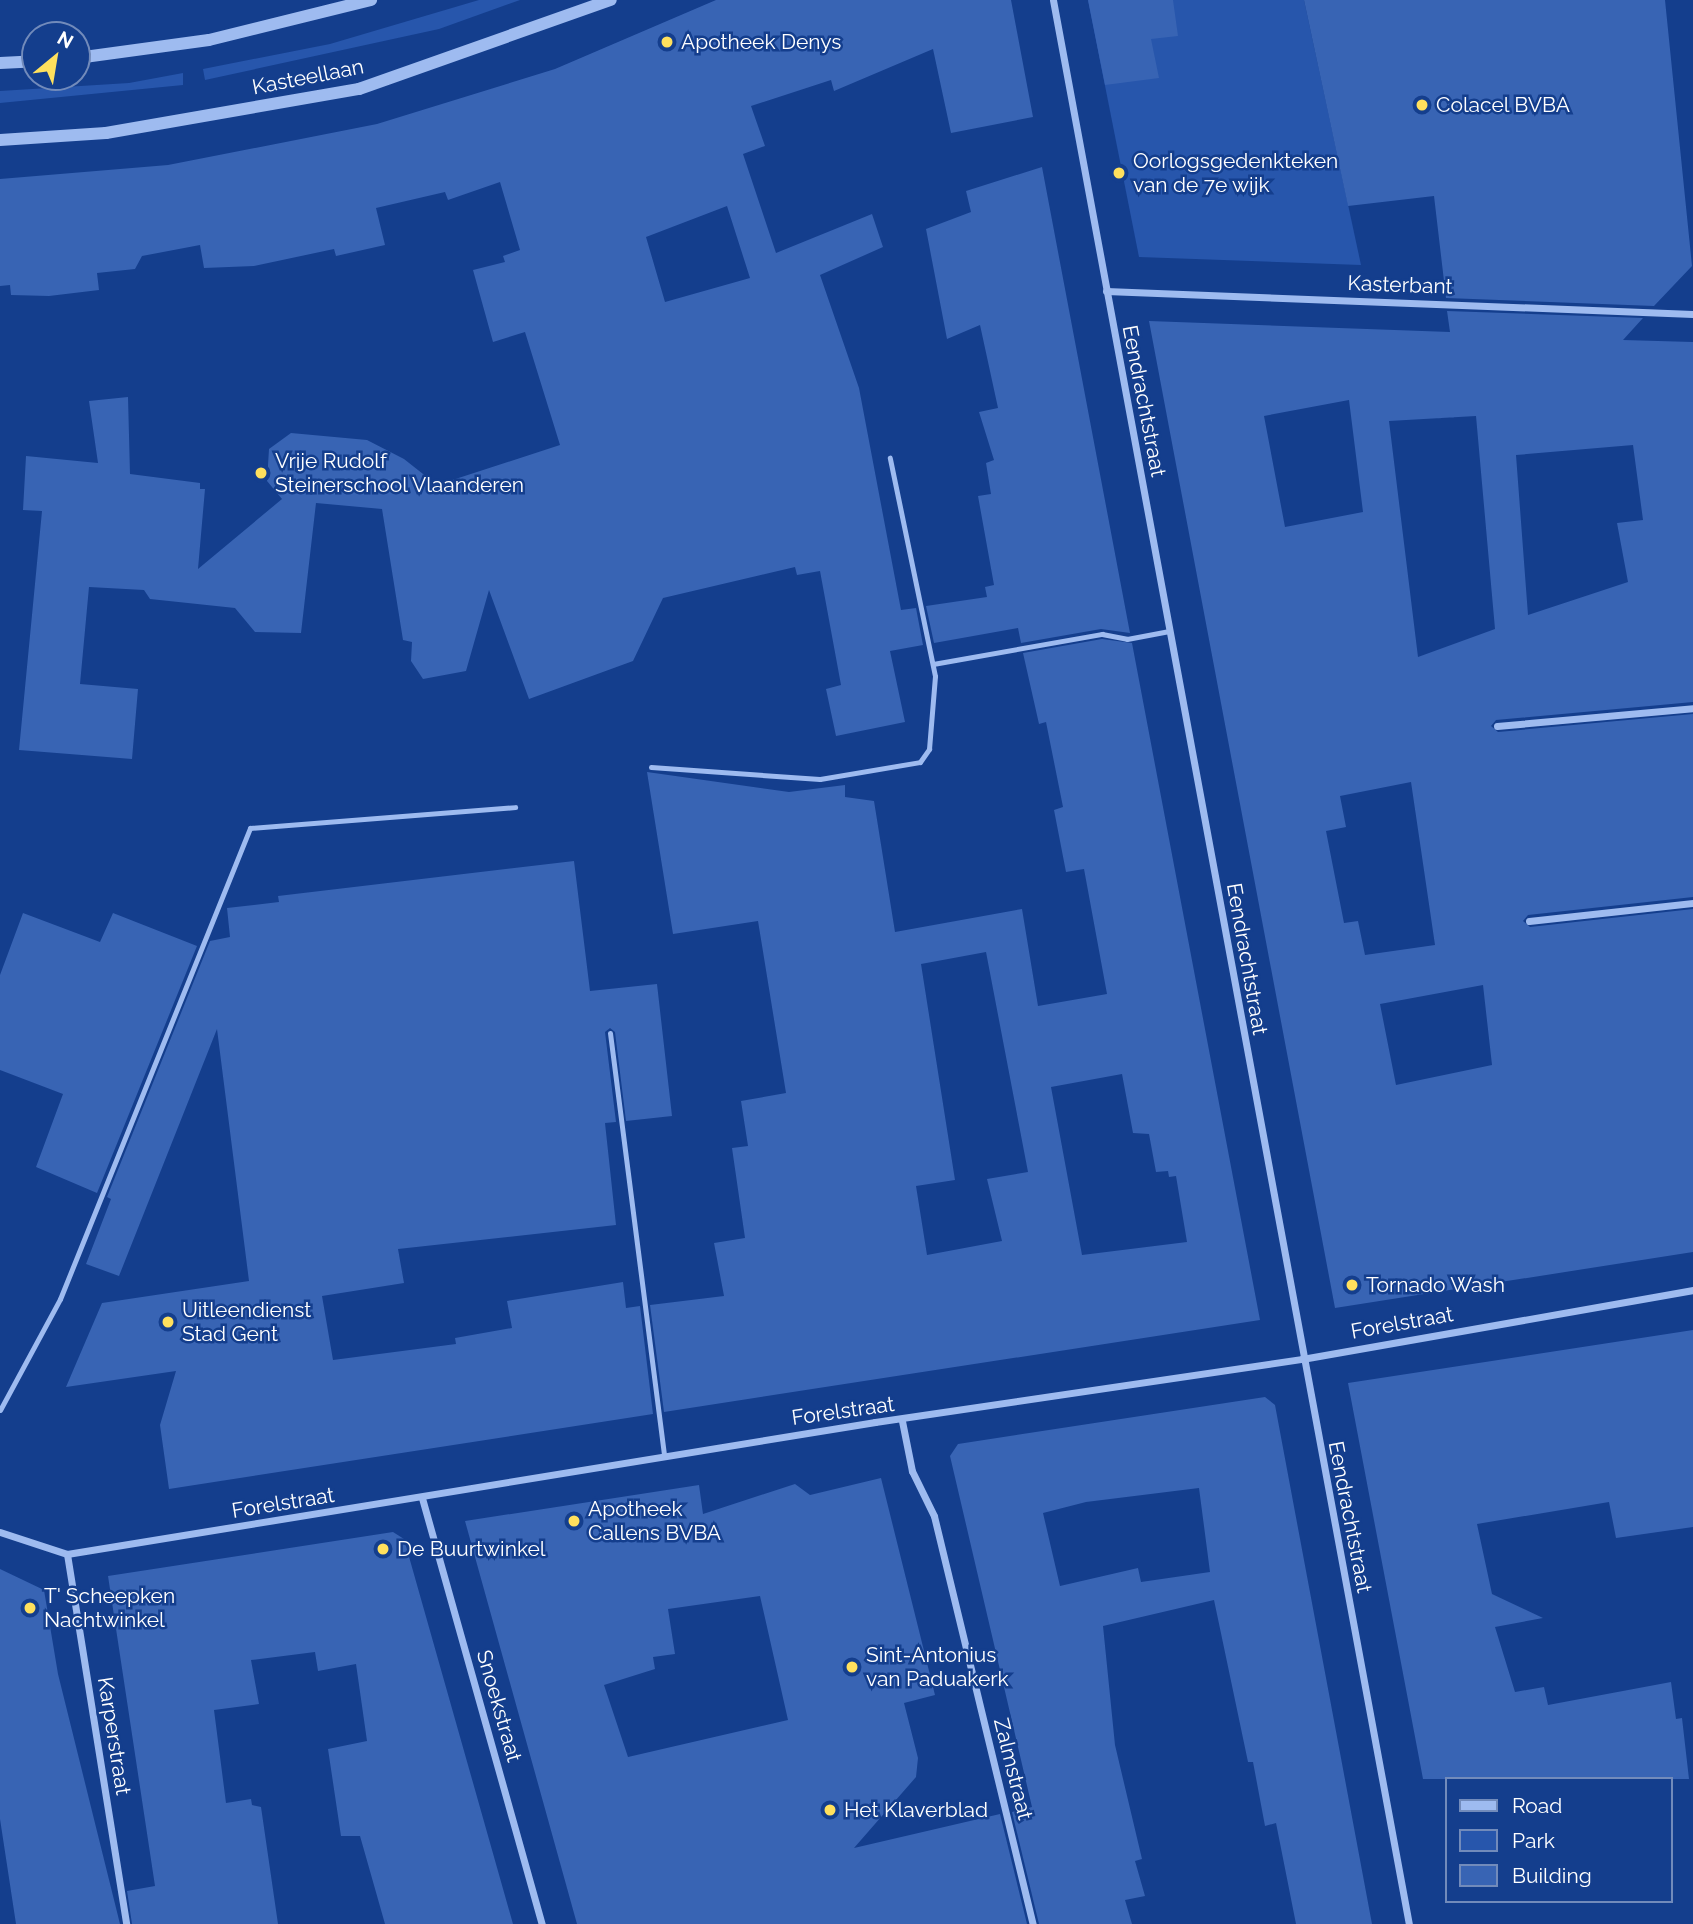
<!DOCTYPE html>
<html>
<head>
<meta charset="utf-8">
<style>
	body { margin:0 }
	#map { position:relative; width:1693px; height:1924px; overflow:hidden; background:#143e8d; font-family:Raleway,sans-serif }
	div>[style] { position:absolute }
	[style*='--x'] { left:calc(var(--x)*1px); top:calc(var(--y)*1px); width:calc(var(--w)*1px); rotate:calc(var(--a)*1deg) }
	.green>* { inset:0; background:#2756ac }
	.building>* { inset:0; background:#3864b4 }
	.service>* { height:5px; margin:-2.5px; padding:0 2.5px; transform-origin:2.5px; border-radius:2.5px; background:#9ebbf0 }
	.minor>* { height:7px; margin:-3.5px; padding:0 3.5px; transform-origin:3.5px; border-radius:3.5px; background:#9ebbf0 }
	.tertiary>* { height:12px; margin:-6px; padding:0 6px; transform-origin:6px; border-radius:6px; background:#9ebbf0 }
	.dots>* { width:19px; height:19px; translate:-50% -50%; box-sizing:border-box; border:4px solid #143e8d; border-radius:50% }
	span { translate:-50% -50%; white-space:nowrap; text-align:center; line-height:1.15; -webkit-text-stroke:5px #143e8d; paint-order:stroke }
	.poi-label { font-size:21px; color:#fff }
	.left { translate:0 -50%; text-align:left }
	.street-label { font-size:21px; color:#fff }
	.legend { position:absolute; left:1445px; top:1777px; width:228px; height:126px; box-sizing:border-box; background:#143e8d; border:2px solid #728bbb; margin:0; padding:9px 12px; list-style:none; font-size:21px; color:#fff }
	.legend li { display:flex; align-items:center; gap:14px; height:35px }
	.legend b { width:35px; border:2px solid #728bbb }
	.north { position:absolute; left:21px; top:21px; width:70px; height:70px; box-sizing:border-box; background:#143e8d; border:2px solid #728bbb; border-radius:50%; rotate:30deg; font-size:19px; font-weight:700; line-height:28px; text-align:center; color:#fff }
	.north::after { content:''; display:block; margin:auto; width:24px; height:32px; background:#ffe05d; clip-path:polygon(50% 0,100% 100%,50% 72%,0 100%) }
</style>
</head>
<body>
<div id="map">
	<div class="green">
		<i style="clip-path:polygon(479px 0,520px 0,439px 29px,205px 80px,203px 69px,330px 44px)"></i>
		<i style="clip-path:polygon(1088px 0,1304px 0,1361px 265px,1139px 257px)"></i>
		<i style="clip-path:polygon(183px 73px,183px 85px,0 103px,0 91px,129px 83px)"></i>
	</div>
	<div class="building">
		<i style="clip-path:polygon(evenodd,716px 0,1011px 0,1033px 117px,951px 133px,933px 49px,834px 91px,831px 80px,751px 106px,765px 146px,743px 154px,776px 253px,872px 214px,883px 247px,820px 275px,859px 388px,901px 610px,916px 608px,923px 645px,890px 651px,905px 722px,836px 736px,826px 689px,841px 685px,820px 571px,797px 575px,795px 567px,663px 598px,633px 661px,529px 699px,489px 590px,466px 671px,423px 679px,411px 661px,412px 642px,403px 640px,382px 509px,316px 503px,301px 633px,255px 632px,235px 608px,150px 599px,144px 590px,89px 587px,80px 684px,138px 689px,132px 759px,19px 750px,42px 511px,23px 510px,26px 456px,98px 463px,89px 401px,128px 397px,130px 474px,200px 483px,200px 489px,205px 489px,198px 569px,282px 499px,267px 481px,269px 449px,291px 433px,367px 440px,404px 459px,437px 485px,560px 445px,525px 332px,493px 342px,473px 270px,505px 262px,503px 256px,520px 250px,500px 182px,448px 200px,445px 192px,376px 208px,385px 245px,336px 256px,334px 249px,254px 266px,204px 268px,200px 245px,142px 256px,135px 269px,97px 273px,99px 290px,49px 296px,11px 295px,10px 285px,0 286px,0 179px,168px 165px,377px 124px,555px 69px,716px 0,727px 206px,750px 278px,665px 302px,646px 237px,727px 206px)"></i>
		<i style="clip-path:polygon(1088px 0,1173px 0,1178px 36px,1151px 39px,1159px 78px,1105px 85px)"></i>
		<i style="clip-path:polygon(1304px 0,1665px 0,1692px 266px,1654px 306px,1446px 298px,1434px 196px,1348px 206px)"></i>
		<i style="clip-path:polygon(1042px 167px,1130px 633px,1101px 629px,1021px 643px,1018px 628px,934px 643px,926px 606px,987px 597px,985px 587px,994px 585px,978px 496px,991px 494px,986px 463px,994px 460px,979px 412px,998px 408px,980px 325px,947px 339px,926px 229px,971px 212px,966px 191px)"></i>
		<i style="clip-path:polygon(evenodd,1447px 311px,1643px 318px,1623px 340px,1693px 342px,1693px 702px,1496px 720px,1491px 726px,1498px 732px,1693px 714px,1693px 897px,1528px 915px,1523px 921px,1530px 927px,1693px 909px,1693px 1252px,1335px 1308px,1149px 321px,1450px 332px,1447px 311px,1349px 400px,1363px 512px,1285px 527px,1264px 416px,1349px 400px,1447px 311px,1476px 416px,1495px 629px,1418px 657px,1389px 421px,1476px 416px,1447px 311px,1633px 445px,1643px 520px,1617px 523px,1628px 582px,1528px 615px,1516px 455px,1633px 445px,1447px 311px,1411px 782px,1435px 945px,1365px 955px,1358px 921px,1344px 923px,1326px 831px,1346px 827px,1340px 796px,1411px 782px,1447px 311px,1483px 985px,1492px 1065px,1396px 1085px,1380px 1004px,1483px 985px)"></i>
		<i style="clip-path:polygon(evenodd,1102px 639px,1132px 643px,1260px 1320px,664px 1412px,650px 1305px,724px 1296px,714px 1243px,745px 1238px,732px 1148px,748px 1146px,741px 1101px,786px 1093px,758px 921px,673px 934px,647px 772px,789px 792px,845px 785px,845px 797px,874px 801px,895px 932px,1022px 909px,1038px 1006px,1107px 994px,1084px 869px,1066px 872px,1054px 810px,1063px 807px,1046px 722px,1039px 724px,1023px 653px,1102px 639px,986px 952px,1028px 1172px,987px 1179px,1002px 1241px,927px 1255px,916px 1186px,955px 1180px,921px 964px,986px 952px,1102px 639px,1122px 1074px,1133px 1133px,1149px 1134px,1156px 1172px,1168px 1171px,1169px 1177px,1176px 1176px,1187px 1242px,1082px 1255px,1051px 1087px,1122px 1074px)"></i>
		<i style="clip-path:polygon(574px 861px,590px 991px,657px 984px,672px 1116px,626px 1121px,615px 1032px,610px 1028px,605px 1032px,616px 1122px,605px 1123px,616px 1225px,398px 1249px,404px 1283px,322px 1296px,333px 1360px,456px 1344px,455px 1338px,512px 1328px,507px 1301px,623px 1282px,626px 1308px,640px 1306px,653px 1414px,169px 1489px,160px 1425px,176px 1371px,66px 1387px,102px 1303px,249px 1281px,217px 1029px,119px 1276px,86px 1264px,111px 1199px,107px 1197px,210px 941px,230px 937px,227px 908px,279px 902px,278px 896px)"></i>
		<i style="clip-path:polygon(23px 913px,100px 942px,113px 913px,197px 946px,97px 1193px,36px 1167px,63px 1094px,0 1070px,0 975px)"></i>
		<i style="clip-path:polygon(1693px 1330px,1693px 1527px,1616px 1538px,1609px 1502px,1477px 1524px,1492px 1594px,1543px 1618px,1495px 1627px,1515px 1692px,1544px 1687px,1548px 1705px,1671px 1682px,1676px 1719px,1682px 1718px,1689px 1779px,1423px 1779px,1348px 1383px)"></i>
		<i style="clip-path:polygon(evenodd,1265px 1397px,1275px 1405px,1372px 1924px,1296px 1924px,1276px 1823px,1265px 1826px,1253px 1762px,1248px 1762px,1214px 1600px,1103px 1626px,1115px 1745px,1142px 1859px,1135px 1861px,1145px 1896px,1125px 1900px,1132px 1924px,1039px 1924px,1012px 1812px,1032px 1807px,950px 1456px,958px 1444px,1265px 1397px,1199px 1488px,1210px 1572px,1141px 1582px,1138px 1568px,1060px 1586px,1043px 1513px,1086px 1502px,1199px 1488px)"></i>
		<i style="clip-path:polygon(evenodd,881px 1478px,935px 1695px,904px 1703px,918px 1758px,916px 1777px,854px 1848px,1000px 1814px,1027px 1924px,577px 1924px,465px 1521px,699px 1485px,703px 1514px,795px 1484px,810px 1495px,881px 1478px,760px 1596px,788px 1720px,628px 1757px,604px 1685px,655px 1669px,653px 1657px,675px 1654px,668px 1609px,760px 1596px)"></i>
		<i style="clip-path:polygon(393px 1532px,404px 1539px,513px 1924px,385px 1924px,360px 1836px,341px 1836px,328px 1749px,367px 1741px,356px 1664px,318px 1671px,315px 1652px,251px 1660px,259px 1704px,214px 1710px,226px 1803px,251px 1799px,252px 1805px,261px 1807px,278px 1924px,132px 1924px,127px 1891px,155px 1886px,108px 1576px)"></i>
		<i style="clip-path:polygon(0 1569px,44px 1590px,58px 1674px,120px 1924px,16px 1924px,0 1819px)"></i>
	</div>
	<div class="service">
		<i style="--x:933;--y:664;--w:172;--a:-10.1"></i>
		<i style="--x:1102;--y:634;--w:25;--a:11"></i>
		<i style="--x:1127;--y:639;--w:43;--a:-10.8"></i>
		<i style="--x:651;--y:767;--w:169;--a:4.1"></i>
		<i style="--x:820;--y:779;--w:101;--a:-9.6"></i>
		<i style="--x:920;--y:762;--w:16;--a:-55"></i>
		<i style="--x:929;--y:749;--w:73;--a:-85.3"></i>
		<i style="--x:935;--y:676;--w:223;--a:-101.7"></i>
		<i style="--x:610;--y:1033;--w:427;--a:82.7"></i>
		<i style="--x:0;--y:1410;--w:126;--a:-61.6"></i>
		<i style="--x:60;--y:1299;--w:508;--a:-68.03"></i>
		<i style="--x:250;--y:828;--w:266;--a:-4.5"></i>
	</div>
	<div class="minor">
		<i style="--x:1053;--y:0;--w:1957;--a:79.52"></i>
		<i style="--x:1106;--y:291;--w:587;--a:2.24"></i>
		<i style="--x:1497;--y:726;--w:197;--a:-5.2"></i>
		<i style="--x:1529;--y:921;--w:165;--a:-6.3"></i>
		<i style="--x:902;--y:1421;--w:51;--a:78.7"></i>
		<i style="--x:912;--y:1471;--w:50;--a:63.9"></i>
		<i style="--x:934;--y:1516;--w:420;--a:76.4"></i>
		<i style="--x:422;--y:1498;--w:443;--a:74.3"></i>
		<i style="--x:0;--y:1532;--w:71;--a:18.2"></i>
		<i style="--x:67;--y:1554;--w:819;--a:-9.28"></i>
		<i style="--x:875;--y:1422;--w:432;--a:-8.4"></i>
		<i style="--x:1302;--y:1359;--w:397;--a:-10"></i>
		<i style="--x:67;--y:1554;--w:375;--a:80.9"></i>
	</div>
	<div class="tertiary">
		<i style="--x:77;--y:58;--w:133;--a:-7.8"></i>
		<i style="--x:209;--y:40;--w:167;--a:-13.9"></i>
		<i style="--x:0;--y:63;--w:35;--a:-3"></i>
		<i style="--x:0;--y:140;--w:106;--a:-3.8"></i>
		<i style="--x:106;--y:133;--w:257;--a:-9.9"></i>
		<i style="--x:359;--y:89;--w:267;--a:-19.5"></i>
	</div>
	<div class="dots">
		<i style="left:667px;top:42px;background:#ffe05d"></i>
		<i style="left:1422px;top:105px;background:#ffe05d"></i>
		<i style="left:1119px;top:173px;background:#ffe05d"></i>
		<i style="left:261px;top:473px;background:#ffe05d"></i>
		<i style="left:1352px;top:1285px;background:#ffe05d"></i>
		<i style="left:168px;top:1322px;background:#ffe05d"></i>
		<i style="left:574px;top:1521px;background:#ffe05d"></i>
		<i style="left:383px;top:1549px;background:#ffe05d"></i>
		<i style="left:30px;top:1608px;background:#ffe05d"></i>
		<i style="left:852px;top:1667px;background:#ffe05d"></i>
		<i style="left:830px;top:1810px;background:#ffe05d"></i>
	</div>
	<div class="poi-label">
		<span class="left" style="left:681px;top:42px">Apotheek Denys</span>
		<span class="left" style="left:1436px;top:105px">Colacel BVBA</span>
		<span class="left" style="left:1133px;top:173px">Oorlogsgedenkteken<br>van de 7e wijk</span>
		<span class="left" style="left:275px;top:473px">Vrije Rudolf<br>Steinerschool Vlaanderen</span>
		<span class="left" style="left:1366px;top:1285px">Tornado Wash</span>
		<span class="left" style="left:182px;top:1322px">Uitleendienst<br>Stad Gent</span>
		<span class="left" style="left:588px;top:1521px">Apotheek<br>Callens BVBA</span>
		<span class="left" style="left:397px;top:1549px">De Buurtwinkel</span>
		<span class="left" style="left:44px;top:1608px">T' Scheepken<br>Nachtwinkel</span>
		<span class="left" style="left:866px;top:1667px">Sint-Antonius<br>van Paduakerk</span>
		<span class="left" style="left:844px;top:1810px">Het Klaverblad</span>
	</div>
	<div class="street-label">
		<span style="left:308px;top:77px;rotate:-11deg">Kasteellaan</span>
		<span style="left:1400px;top:285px;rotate:2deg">Kasterbant</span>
		<span style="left:1144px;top:401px;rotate:79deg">Eendrachtstraat</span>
		<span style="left:1247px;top:959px;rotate:80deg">Eendrachtstraat</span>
		<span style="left:1402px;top:1323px;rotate:-10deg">Forelstraat</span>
		<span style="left:843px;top:1411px;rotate:-8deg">Forelstraat</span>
		<span style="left:283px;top:1503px;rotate:-9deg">Forelstraat</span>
		<span style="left:1350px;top:1517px;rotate:79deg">Eendrachtstraat</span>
		<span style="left:499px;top:1706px;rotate:74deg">Snoekstraat</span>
		<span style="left:114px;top:1736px;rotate:81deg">Karperstraat</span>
		<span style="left:1013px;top:1769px;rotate:76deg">Zalmstraat</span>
	</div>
	<ul class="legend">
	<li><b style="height:9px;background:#9ebbf0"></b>Road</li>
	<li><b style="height:19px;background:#2756ac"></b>Park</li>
	<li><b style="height:19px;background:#3864b4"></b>Building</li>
	</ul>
	<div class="north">N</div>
</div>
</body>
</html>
